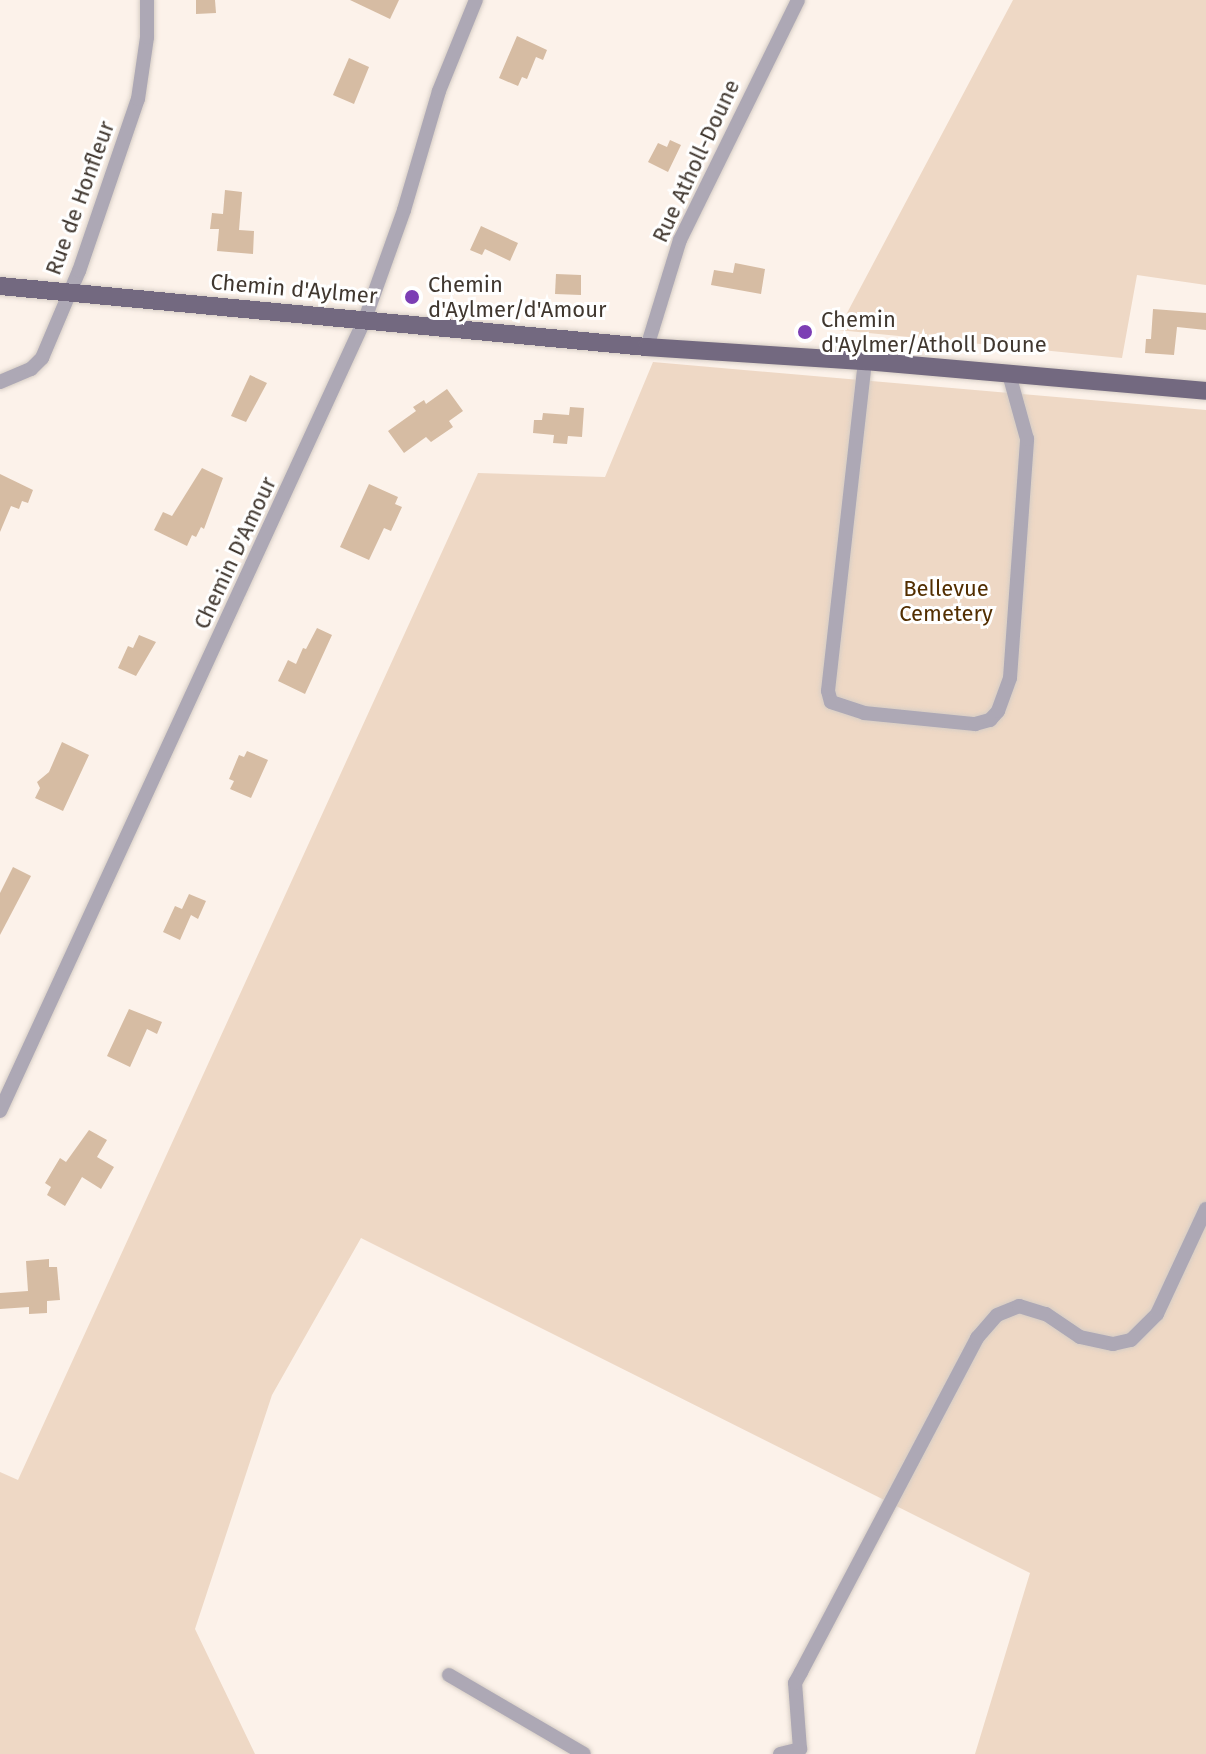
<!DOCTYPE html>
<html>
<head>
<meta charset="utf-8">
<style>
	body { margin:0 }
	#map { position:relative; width:1206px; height:1754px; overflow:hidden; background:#fcf2ea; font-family:"Fira Sans",sans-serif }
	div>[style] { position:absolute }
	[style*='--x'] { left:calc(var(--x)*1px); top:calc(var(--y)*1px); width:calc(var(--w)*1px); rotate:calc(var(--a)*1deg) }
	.green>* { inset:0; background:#eed8c5 }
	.building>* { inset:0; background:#d6bca3 }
	.roads { filter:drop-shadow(0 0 2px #d6cdc5) drop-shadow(0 0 2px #d6cdc5) }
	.minor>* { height:14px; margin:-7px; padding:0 7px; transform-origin:7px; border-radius:7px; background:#ada8b5 }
	.major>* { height:18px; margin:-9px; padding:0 9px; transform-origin:9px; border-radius:9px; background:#736980 }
	.dots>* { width:22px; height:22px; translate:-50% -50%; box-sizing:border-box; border:4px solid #fff; border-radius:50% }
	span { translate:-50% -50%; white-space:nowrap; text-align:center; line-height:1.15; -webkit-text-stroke:6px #fff; paint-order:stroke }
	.street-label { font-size:22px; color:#40372f }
	.poi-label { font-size:22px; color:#40372f }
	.left { translate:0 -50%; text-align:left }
	.park-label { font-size:22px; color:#522e00 }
</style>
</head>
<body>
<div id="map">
	<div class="green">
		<i style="clip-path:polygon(1013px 0,1206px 0,1206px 285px,1137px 275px,1122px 358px,838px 330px)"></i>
		<i style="clip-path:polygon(653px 362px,1206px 410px,1206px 1754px,975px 1754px,1030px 1573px,361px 1238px,272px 1395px,195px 1629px,255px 1754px,0 1754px,0 1472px,18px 1480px,478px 473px,605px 477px)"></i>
	</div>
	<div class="building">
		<i style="clip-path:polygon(196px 0,215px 0,216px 13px,196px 14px)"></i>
		<i style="clip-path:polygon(350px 0,399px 0,390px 19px)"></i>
		<i style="clip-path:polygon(517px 36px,547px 50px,543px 60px,536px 57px,527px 79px,522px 77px,518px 86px,499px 78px)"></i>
		<i style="clip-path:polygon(349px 58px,369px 67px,354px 104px,333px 95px)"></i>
		<i style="clip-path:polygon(670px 140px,681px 145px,668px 172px,648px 162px,658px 143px,667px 147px)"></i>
		<i style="clip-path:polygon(225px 190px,242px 192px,239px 230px,254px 231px,253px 254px,217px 251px,219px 229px,210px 229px,212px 213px,223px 214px)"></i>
		<i style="clip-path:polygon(481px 226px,518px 243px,510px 261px,485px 249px,482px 255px,470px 250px)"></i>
		<i style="clip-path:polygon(735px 263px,765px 269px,761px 294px,711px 285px,714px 270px,733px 273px)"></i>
		<i style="clip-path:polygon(556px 274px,581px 275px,581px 295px,555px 294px)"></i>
		<i style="clip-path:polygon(1153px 309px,1206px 313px,1206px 330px,1177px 327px,1174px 355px,1145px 353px,1146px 339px,1151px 339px)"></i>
		<i style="clip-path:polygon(250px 375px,267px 383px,246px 422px,231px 416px)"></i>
		<i style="clip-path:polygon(447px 389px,463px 411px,449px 421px,453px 427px,431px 442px,426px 437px,404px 453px,388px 431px,416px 411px,413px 407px,424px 400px,426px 404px)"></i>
		<i style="clip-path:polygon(570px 407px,584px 408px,582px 437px,568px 436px,567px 444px,553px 443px,554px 435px,533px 433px,534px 420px,542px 420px,543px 413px,569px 415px)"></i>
		<i style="clip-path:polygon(202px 468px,223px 478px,204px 529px,201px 527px,196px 537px,192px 535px,187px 546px,154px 530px,163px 512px,172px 516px)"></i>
		<i style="clip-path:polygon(0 474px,33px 490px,28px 503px,22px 501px,19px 509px,11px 506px,0 532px)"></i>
		<i style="clip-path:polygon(369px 484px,398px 497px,395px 504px,402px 507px,391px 531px,384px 528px,369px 560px,340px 547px)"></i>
		<i style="clip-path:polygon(317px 628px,332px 635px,305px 694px,278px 681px,288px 660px,296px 664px,303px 648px,306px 649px)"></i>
		<i style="clip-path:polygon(139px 635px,156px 642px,136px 676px,118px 668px,128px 646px,133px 648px)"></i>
		<i style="clip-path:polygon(62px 742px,89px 755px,63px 811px,35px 798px,40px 788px,37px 782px,49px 772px)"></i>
		<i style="clip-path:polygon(247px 751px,268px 760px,251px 798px,230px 789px,234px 781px,229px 779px,239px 755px,244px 757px)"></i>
		<i style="clip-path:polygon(13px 867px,31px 876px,0 935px,0 893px)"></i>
		<i style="clip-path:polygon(189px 894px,206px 901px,198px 919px,191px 915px,180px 940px,163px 932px,175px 906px,182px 909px)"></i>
		<i style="clip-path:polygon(129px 1009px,162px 1022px,157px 1034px,147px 1029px,130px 1067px,107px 1056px)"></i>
		<i style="clip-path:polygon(89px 1130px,107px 1140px,97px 1157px,114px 1167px,101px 1189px,82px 1177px,65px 1206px,47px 1195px,51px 1187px,45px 1183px,60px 1158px,66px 1162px)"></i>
		<i style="clip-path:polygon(49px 1259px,49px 1267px,57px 1267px,60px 1300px,47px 1301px,47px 1313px,29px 1314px,29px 1307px,0 1309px,0 1293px,28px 1291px,26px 1261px)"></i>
	</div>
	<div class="roads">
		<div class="minor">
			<i style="--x:647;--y:347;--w:112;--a:-72.9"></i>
			<i style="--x:680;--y:240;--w:267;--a:-63.8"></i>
			<i style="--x:865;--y:361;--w:332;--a:96.4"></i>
			<i style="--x:828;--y:691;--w:11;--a:75"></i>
			<i style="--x:831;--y:702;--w:35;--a:18"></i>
			<i style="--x:864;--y:713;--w:112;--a:5.7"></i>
			<i style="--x:975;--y:724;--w:16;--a:-15"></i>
			<i style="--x:990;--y:720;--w:12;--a:-48"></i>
			<i style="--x:998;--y:711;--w:35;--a:-70"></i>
			<i style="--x:1010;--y:678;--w:240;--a:-85.9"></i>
			<i style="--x:1027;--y:439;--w:67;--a:-105.5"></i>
			<i style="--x:0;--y:382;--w:34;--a:-23"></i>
			<i style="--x:31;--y:369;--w:16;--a:-45"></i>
			<i style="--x:42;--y:358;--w:95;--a:-67"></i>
			<i style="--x:79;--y:271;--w:182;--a:-71.1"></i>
			<i style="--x:138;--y:99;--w:63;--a:-81.7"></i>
			<i style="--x:147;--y:37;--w:37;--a:-90"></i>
			<i style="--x:0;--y:1111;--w:872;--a:-65.26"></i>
			<i style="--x:365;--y:319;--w:116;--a:-70.3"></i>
			<i style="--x:404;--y:210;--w:124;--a:-73.6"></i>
			<i style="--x:439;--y:91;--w:98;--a:-67.9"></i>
			<i style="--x:449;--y:1675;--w:156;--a:30.3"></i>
			<i style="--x:780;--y:1754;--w:21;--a:-14"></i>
			<i style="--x:800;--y:1749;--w:66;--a:-94.3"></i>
			<i style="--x:795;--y:1683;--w:13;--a:-61"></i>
			<i style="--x:801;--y:1672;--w:378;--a:-62.2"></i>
			<i style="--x:977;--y:1338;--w:30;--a:-49"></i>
			<i style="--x:997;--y:1315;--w:24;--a:-22"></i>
			<i style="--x:1019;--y:1306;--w:28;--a:17"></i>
			<i style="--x:1046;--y:1314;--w:41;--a:34.1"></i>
			<i style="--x:1080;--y:1337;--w:34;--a:12"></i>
			<i style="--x:1113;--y:1344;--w:18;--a:-13"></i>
			<i style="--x:1131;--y:1340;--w:37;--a:-45"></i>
			<i style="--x:1157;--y:1314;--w:116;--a:-65"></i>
		</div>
		<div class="major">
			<i style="--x:0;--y:286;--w:650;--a:5.39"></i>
			<i style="--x:647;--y:347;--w:218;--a:3.7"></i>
			<i style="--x:865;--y:361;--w:342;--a:5"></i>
		</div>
	</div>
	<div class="dots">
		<i style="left:412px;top:297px;background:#7c3eb4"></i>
		<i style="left:805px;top:332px;background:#7c3eb4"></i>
	</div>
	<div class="street-label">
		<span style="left:696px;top:161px;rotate:-65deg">Rue Atholl-Doune</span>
		<span style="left:80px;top:198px;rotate:-70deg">Rue de Honfleur</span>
		<span style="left:294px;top:289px;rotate:5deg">Chemin d'Aylmer</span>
		<span style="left:235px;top:553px;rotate:-65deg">Chemin D'Amour</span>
	</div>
	<div class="poi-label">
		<span class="left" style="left:428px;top:297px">Chemin<br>d'Aylmer/d'Amour</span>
		<span class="left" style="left:821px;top:332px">Chemin<br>d'Aylmer/Atholl Doune</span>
	</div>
	<div class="park-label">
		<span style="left:946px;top:601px">Bellevue<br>Cemetery</span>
	</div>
</div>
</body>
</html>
